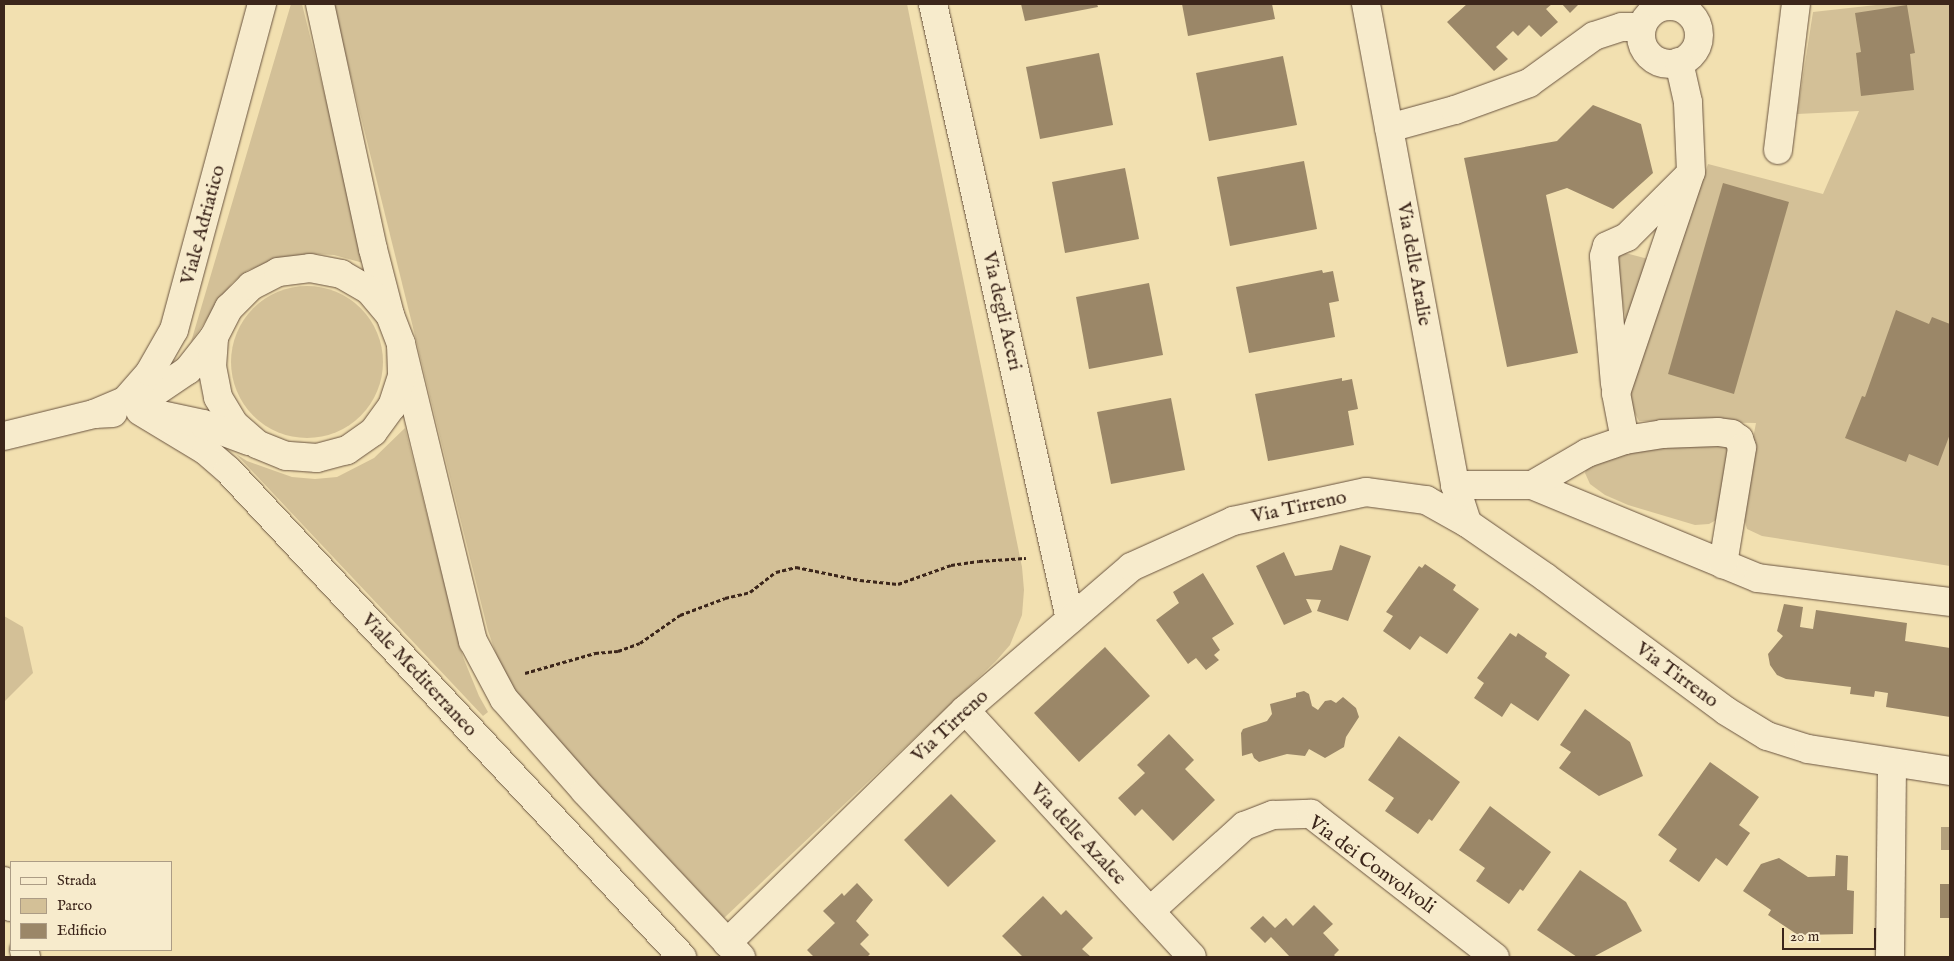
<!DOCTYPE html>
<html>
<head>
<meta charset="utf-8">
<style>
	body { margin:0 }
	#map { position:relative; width:1954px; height:961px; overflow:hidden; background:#f2e0b0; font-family:"IM FELL English",serif }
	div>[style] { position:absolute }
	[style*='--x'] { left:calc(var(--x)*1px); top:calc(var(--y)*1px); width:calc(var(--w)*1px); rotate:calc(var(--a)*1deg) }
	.green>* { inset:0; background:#d3c097 }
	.round { border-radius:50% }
	.water>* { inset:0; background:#b4a17d }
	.building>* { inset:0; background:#9b8768 }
	.path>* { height:3px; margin-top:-1.5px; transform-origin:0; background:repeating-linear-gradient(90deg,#3c261b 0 4px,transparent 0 6.5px) }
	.roads { filter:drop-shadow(0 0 1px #6a5440) drop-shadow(0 0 1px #6a5440) }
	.street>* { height:28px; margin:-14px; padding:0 14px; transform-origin:14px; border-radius:14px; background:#f7ebcc }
	.street>.ring { margin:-14px; padding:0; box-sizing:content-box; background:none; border:28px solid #f7ebcc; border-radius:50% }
	.secondary>* { height:28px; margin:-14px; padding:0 14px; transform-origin:14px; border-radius:14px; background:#f7ebcc }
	span { translate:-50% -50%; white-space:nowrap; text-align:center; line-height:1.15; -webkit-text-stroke:5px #f7ebcc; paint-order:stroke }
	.street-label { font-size:20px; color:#3c261b }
	.frame { position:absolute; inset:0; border:5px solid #3c261b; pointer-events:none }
	.legend { position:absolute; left:10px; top:861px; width:162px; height:90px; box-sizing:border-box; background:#f7ebcc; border:1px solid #ac9c85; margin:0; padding:6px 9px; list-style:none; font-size:15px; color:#3c261b }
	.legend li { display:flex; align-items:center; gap:10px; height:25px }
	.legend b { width:25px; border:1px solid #ac9c85 }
	.scale { position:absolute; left:1782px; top:928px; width:94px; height:22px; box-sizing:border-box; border:2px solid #3c261b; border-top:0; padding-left:6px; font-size:15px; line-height:18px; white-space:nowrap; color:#3c261b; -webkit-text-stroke:4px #f7ebcc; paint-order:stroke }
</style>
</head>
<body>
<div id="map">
	<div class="green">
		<i style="clip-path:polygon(291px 4px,302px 4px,367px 264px,334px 255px,315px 254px,289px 257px,248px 270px,232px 283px,191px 342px)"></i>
		<i style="clip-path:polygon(333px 4px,907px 4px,1022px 567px,1024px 590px,1022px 615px,1010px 645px,996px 661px,724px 918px,535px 717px,509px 682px,499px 662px,488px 631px)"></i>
		<i style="clip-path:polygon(1885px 4px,1950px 4px,1950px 566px,1762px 536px,1747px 529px,1740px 504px,1756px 423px,1639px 421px,1628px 400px,1708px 164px,1823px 194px,1859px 111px,1797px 114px,1813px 12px)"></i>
		<i style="clip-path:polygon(1614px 250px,1652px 260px,1629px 325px,1625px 315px)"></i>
		<i class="round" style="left:231px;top:286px;width:152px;height:152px"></i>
		<i style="clip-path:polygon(405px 428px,463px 657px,479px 696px,488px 712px,483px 716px,236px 454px,247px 461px,292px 477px,315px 479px,337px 477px,374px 458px)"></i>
		<i style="clip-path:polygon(1715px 441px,1735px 450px,1718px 519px,1709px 524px,1695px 525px,1628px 505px,1605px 495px,1590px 484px,1585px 473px,1588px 465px,1610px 458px,1644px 449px)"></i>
		<i style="clip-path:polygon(4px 616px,23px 627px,33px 673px,4px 702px)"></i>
	</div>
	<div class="water">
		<i style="clip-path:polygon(1941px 827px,1950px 827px,1950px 850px,1941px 850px)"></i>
	</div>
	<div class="building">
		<i style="clip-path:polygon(1021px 4px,1097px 4px,1098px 7px,1025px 21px)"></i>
		<i style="clip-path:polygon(1182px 4px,1272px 4px,1275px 19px,1188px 36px)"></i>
		<i style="clip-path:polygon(1467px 4px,1552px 4px,1546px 9px,1558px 22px,1541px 37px,1529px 25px,1518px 36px,1513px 31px,1496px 47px,1508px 59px,1494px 71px,1447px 22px)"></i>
		<i style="clip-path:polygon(1562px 4px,1579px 4px,1570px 13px)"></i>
		<i style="clip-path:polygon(1907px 5px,1915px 53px,1910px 54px,1914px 90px,1861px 96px,1856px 53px,1861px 52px,1855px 13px)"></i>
		<i style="clip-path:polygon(1099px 53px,1113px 125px,1040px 139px,1026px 67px)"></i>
		<i style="clip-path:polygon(1283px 56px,1297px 125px,1209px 141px,1196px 73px)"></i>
		<i style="clip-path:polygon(1593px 105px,1641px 124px,1653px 173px,1613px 209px,1567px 188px,1546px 195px,1578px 353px,1507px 367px,1464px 158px,1557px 141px)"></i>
		<i style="clip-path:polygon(1304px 161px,1317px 229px,1230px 246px,1217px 177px)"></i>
		<i style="clip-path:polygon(1125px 168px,1139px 239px,1065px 253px,1052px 182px)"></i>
		<i style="clip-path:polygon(1723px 183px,1789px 202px,1734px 394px,1668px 374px)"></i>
		<i style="clip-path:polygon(1322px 270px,1323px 273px,1333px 271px,1339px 301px,1329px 303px,1335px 337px,1249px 353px,1236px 287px)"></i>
		<i style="clip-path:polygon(1149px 283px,1163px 355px,1089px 369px,1076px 297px)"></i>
		<i style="clip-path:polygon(1896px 310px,1929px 324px,1932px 317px,1950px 324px,1950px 434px,1938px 466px,1909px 454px,1906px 462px,1845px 438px,1862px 396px,1865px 397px)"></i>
		<i style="clip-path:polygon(1342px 378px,1342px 381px,1352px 379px,1358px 409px,1348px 411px,1354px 445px,1268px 461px,1255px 394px)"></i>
		<i style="clip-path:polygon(1171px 398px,1185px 470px,1111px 484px,1097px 412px)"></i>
		<i style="clip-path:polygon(1340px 545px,1371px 556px,1348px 621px,1317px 611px,1321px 600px,1306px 599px,1312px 612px,1284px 625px,1256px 566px,1284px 552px,1295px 576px,1332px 570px)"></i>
		<i style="clip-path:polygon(1425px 564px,1456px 585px,1453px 590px,1479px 609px,1447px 654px,1420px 636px,1410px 650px,1383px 631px,1393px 616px,1386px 612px,1419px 566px,1422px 568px)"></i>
		<i style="clip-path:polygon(1203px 573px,1234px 624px,1212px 638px,1220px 650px,1214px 655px,1219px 660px,1206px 670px,1196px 658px,1188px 664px,1156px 620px,1179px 603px,1173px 592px)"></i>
		<i style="clip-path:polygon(1784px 604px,1803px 607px,1800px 627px,1813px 629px,1816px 610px,1907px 623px,1905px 641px,1950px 648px,1950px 717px,1886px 707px,1888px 693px,1875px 691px,1874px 697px,1850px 694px,1851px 687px,1786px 679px,1777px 675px,1770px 665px,1768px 654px,1783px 636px,1777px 631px)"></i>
		<i style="clip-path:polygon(1510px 633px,1516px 637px,1518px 633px,1547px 653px,1545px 657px,1570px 675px,1538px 721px,1511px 703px,1502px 717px,1474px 698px,1484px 683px,1477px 678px)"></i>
		<i style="clip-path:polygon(1105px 647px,1150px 696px,1079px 762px,1034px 713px)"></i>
		<i style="clip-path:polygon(1304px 691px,1309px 694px,1312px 706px,1318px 710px,1325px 701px,1331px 700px,1336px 703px,1343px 697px,1356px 708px,1359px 717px,1346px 737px,1344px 747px,1325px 758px,1309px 749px,1305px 756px,1287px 754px,1259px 762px,1254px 758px,1252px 753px,1242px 756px,1241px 733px,1243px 729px,1267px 721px,1272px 714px,1270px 704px,1296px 697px,1296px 693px)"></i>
		<i style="clip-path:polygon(1585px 709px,1630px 742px,1643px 776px,1599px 796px,1559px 768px,1571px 752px,1560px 745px)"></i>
		<i style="clip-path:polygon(1169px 734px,1194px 760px,1185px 769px,1215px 800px,1173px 841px,1142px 809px,1135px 816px,1118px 798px,1145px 773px,1137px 765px)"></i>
		<i style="clip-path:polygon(1399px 736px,1460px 782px,1432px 821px,1429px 819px,1418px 834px,1385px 811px,1394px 798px,1368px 780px)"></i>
		<i style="clip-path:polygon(1710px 762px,1759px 797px,1739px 825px,1750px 833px,1727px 866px,1716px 858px,1699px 882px,1669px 861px,1677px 849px,1658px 835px)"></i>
		<i style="clip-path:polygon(951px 794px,996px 841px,948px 887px,904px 840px)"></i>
		<i style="clip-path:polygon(1490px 806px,1551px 852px,1523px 891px,1520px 889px,1509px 904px,1476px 881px,1485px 868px,1459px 850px)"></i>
		<i style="clip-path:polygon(1836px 855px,1848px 856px,1847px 890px,1854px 891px,1853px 934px,1798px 935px,1768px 915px,1771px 910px,1743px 891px,1761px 864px,1779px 858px,1808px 877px,1835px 876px)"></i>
		<i style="clip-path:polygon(1580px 870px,1626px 902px,1642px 931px,1593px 957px,1577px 957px,1537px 930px)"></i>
		<i style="clip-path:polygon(857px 883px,873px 900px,856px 921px,869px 935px,860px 944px,870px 954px,867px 957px,814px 957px,807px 950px,835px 923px,823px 911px,842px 893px,844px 896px)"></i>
		<i style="clip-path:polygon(1940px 884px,1950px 884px,1950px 918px,1940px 918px)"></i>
		<i style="clip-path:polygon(1043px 896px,1061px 915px,1066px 910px,1093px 938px,1082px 949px,1091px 957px,1023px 957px,1002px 936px)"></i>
		<i style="clip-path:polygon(1314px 905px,1333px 924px,1323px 933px,1339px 950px,1334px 955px,1336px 957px,1290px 957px,1271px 937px,1265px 943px,1250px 928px,1263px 916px,1275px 928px,1286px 918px,1293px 926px)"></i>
	</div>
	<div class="path">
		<i style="--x:525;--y:673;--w:73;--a:-15.9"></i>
		<i style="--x:595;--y:653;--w:23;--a:-5"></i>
		<i style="--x:618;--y:651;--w:23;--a:-20"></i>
		<i style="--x:640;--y:643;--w:49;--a:-35"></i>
		<i style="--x:680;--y:615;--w:48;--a:-20.7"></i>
		<i style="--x:725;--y:598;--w:26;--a:-13"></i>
		<i style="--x:750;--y:592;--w:33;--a:-38"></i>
		<i style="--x:776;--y:572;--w:21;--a:-14"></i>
		<i style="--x:796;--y:567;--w:65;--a:11.5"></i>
		<i style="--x:860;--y:580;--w:38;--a:6"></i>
		<i style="--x:898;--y:584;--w:56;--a:-19.7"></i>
		<i style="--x:951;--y:565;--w:28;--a:-8"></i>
		<i style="--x:979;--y:561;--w:47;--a:-3.7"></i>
	</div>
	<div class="roads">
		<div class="street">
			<i style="--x:933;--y:4;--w:630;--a:77.44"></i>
			<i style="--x:1366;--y:4;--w:489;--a:79.5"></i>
			<i style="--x:1455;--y:485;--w:40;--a:72"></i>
			<i class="ring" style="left:1641px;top:6px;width:30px;height:30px"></i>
			<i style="--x:1389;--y:128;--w:68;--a:-15.3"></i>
			<i style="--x:1455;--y:110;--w:79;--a:-20"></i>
			<i style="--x:1529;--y:83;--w:80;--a:-35.9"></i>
			<i style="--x:1594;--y:36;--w:29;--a:-18"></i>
			<i style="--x:1622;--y:27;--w:19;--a:0"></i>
			<i style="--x:1778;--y:150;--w:147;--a:-83"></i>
			<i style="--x:1615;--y:384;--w:128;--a:-94.9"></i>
			<i style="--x:1604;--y:256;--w:10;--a:-73"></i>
			<i style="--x:1607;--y:246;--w:22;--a:-24"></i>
			<i style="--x:1627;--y:237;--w:83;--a:-45"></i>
			<i style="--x:1625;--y:440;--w:48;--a:-100.8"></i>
			<i style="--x:1616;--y:393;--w:233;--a:-71.3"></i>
			<i style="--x:1691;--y:172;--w:70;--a:-92.5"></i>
			<i style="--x:1688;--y:102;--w:41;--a:-102.7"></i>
			<i style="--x:1455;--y:485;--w:77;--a:0"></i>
			<i style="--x:1532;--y:485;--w:244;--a:22.4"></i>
			<i style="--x:1758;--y:578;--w:193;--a:7.1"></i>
			<i style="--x:1532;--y:485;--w:64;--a:-30.2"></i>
			<i style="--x:1587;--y:453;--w:40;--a:-18.9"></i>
			<i style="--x:1625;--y:440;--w:37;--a:-9"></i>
			<i style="--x:1662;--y:434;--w:56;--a:-2"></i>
			<i style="--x:1718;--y:432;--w:14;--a:8"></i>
			<i style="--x:1732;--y:434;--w:9;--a:36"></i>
			<i style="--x:1739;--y:439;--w:9;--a:72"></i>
			<i style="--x:1742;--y:448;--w:118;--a:99.3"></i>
			<i style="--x:965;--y:710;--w:335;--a:47.4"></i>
			<i style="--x:4;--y:881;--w:27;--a:75"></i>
			<i style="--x:1150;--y:911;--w:127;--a:-42.1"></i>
			<i style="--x:1244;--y:826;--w:31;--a:-21"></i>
			<i style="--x:1273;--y:815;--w:38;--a:-2"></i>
			<i style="--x:1311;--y:814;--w:233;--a:37.9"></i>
			<i style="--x:727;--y:943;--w:333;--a:-44.4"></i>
			<i style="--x:965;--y:710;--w:219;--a:-40.7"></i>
			<i style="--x:1131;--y:567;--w:112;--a:-24.3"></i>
			<i style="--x:1233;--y:521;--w:136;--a:-12.3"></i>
			<i style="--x:1366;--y:492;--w:61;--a:7.6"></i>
			<i style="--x:1426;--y:500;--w:47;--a:29.3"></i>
			<i style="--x:1467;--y:523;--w:95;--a:34.7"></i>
			<i style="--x:1545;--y:577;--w:225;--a:36.5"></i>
			<i style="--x:1726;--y:711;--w:48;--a:31.4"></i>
			<i style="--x:1767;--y:736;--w:43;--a:17.6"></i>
			<i style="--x:1808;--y:749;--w:144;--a:8.8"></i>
			<i style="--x:24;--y:950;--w:7;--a:74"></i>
			<i style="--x:1890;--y:957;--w:194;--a:-89.4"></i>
		</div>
		<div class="secondary">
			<i style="--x:320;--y:4;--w:251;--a:77.8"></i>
			<i style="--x:373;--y:249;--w:64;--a:75.5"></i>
			<i style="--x:401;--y:344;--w:306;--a:76.4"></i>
			<i style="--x:473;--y:641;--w:66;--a:61.9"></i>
			<i style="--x:504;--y:699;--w:123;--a:48.6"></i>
			<i style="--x:585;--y:791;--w:228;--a:46.8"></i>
			<i style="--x:125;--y:401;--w:30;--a:-15"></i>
			<i style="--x:154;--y:393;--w:41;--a:-34.1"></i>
			<i style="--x:188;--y:370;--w:42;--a:-51.8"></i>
			<i style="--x:214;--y:337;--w:33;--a:-63"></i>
			<i style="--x:229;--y:308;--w:31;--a:-45"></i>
			<i style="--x:251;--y:286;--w:30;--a:-27"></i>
			<i style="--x:278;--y:272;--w:32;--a:-7"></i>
			<i style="--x:310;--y:268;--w:32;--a:11"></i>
			<i style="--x:341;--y:274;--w:32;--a:30"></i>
			<i style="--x:369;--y:290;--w:33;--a:50"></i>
			<i style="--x:390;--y:315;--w:31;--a:69"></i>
			<i style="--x:401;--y:344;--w:32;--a:88"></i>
			<i style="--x:402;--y:376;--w:32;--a:108"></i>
			<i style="--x:392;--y:406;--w:32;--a:126"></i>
			<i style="--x:373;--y:432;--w:32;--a:145"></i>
			<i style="--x:347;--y:450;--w:31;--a:165"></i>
			<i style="--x:317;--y:458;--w:31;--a:-176"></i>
			<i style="--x:286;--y:456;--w:31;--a:-158"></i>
			<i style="--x:257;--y:444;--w:30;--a:-139"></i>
			<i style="--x:234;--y:424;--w:31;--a:-121"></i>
			<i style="--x:218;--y:397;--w:31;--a:-101"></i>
			<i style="--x:212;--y:367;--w:30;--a:-86"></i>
			<i style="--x:140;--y:411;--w:77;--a:31.2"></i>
			<i style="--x:206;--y:451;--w:29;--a:41"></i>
			<i style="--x:228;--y:470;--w:666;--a:47.01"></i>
			<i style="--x:94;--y:414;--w:34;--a:-23"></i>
			<i style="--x:125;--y:401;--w:38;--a:-49"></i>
			<i style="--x:150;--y:372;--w:48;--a:-60.3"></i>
			<i style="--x:174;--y:330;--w:338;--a:-74.9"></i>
			<i style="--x:161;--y:415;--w:43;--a:12.1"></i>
			<i style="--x:203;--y:424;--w:49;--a:20.3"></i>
			<i style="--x:4;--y:436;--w:93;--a:-13.7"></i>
			<i style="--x:94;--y:414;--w:19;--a:-3"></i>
		</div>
	</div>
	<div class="street-label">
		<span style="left:203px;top:225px;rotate:-75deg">Viale Adriatico</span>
		<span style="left:1414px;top:264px;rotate:80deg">Via delle Aralie</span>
		<span style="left:1002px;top:311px;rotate:77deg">Via degli Aceri</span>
		<span style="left:1299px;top:507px;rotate:-12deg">Via Tirreno</span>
		<span style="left:419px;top:675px;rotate:47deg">Viale Mediterraneo</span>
		<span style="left:1677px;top:675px;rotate:36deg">Via Tirreno</span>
		<span style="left:950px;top:726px;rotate:-43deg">Via Tirreno</span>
		<span style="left:1078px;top:834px;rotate:47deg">Via delle Azalee</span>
		<span style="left:1372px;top:865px;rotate:36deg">Via dei Convolvoli</span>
	</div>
	<div class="frame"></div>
	<ul class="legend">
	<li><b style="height:6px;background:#f7ebcc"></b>Strada</li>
	<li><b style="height:14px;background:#d3c097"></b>Parco</li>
	<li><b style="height:14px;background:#9b8768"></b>Edificio</li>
	</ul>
	<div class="scale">20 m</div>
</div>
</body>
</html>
